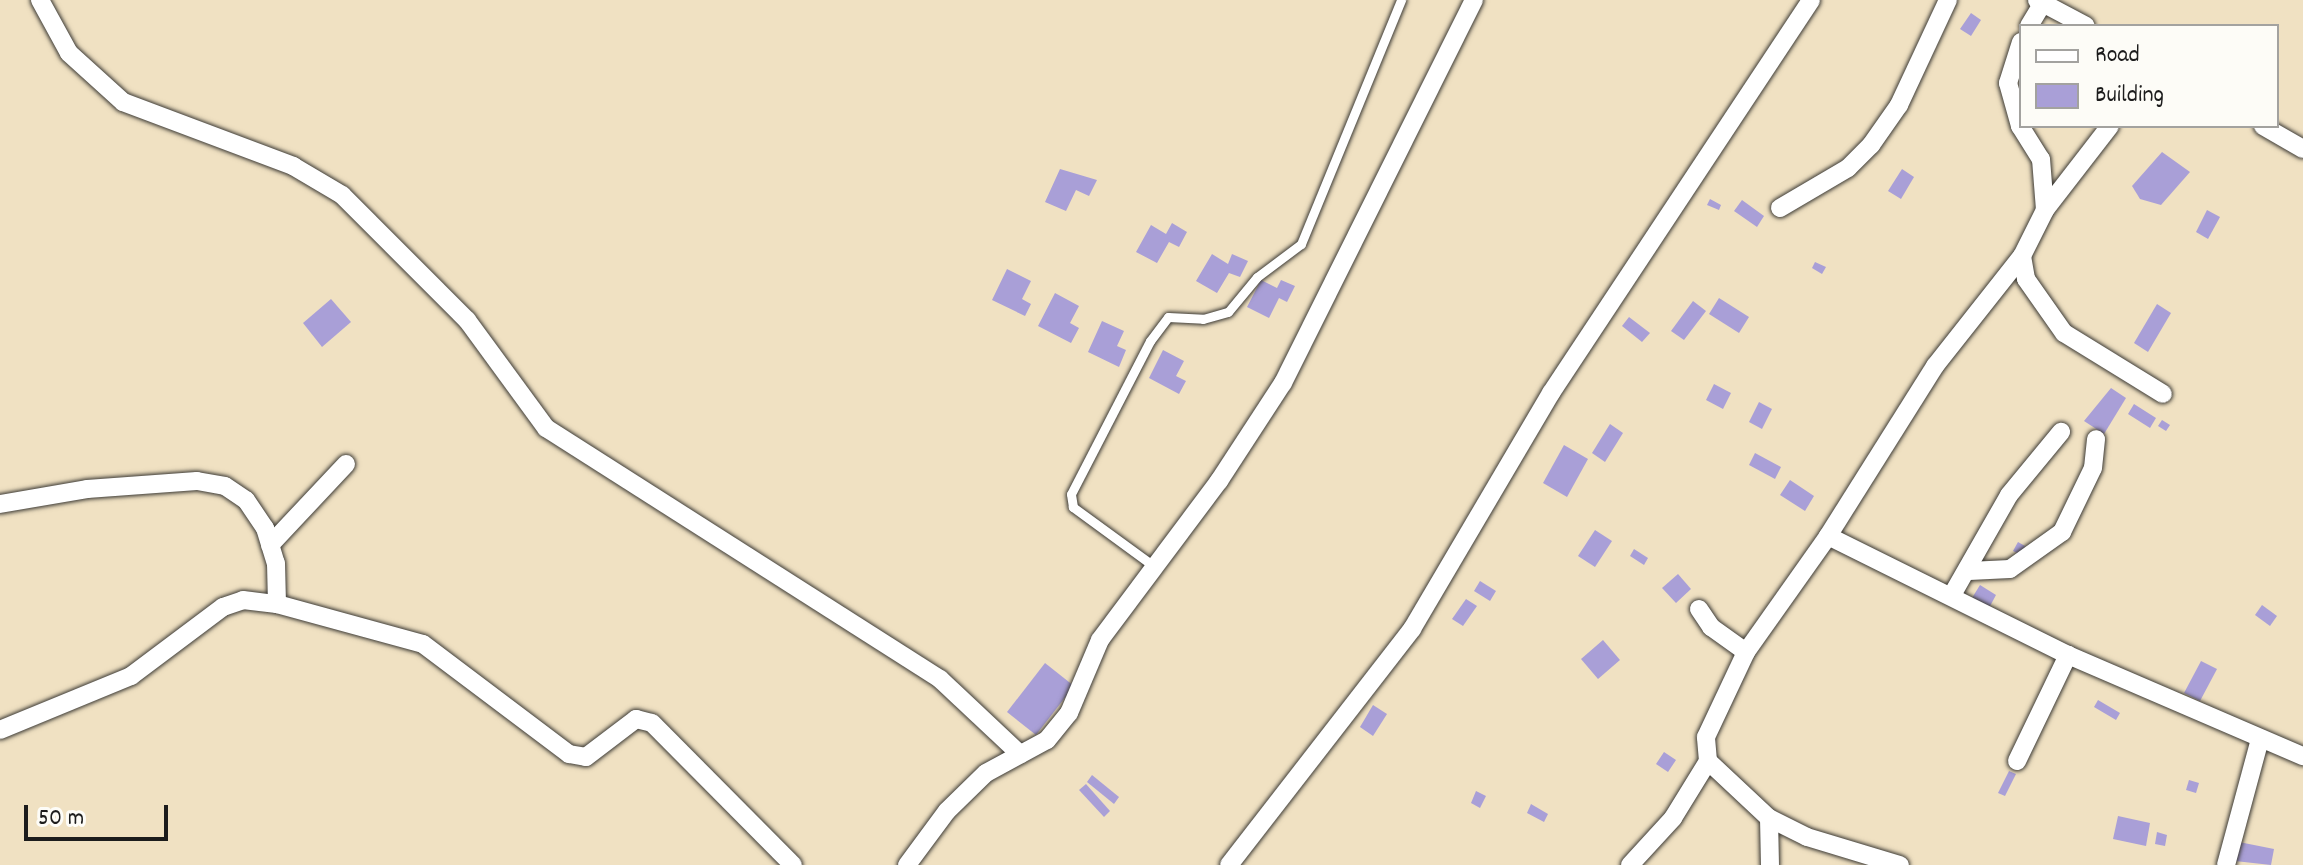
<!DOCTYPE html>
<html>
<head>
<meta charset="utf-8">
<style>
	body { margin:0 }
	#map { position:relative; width:2303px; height:865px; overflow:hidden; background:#f0e1c2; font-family:Dekko,sans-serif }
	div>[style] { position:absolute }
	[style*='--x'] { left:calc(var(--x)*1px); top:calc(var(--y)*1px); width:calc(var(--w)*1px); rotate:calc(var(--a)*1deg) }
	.building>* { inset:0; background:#a99fd7 }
	.roads { filter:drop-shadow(0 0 2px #3c3a35) drop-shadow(0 0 2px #3c3a35) }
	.service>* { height:9px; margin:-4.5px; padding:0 4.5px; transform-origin:4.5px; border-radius:4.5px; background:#fff }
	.minor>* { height:18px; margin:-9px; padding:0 9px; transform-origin:9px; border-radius:9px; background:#fff }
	span { translate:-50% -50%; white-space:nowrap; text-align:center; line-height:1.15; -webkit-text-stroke:6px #fdfcf7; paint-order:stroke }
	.legend { position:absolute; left:2019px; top:24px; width:260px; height:104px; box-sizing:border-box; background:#fdfcf7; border:2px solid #a3a29f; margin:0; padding:10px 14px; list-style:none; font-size:24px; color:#1c1c1c }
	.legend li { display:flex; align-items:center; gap:16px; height:40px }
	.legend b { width:40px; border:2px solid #a3a29f }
	.scale { position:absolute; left:24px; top:805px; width:144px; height:36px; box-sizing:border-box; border:4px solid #1c1c1c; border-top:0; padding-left:10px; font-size:24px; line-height:28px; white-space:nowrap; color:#1c1c1c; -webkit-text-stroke:6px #fdfcf7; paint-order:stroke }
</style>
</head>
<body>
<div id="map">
	<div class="building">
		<i style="clip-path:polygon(1971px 13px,1981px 20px,1971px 36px,1960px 29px)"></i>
		<i style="clip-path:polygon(2162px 152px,2190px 172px,2161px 205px,2140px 199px,2132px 186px)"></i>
		<i style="clip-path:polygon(1060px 169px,1097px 180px,1089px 196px,1076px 190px,1066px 211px,1045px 202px)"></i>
		<i style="clip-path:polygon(1902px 169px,1914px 177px,1901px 199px,1888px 191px)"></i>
		<i style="clip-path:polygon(1710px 199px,1721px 205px,1719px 210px,1707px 205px)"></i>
		<i style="clip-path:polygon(1742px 200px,1764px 216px,1757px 227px,1734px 211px)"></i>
		<i style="clip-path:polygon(2207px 210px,2220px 217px,2208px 239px,2196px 232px)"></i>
		<i style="clip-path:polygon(1172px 223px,1187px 232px,1179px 247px,1169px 242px,1157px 263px,1136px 252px,1151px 225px,1166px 234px)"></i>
		<i style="clip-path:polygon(1212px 254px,1228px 264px,1232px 254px,1248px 261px,1240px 277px,1229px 273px,1217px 293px,1196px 281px)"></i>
		<i style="clip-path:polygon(1815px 262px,1826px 267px,1822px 274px,1812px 268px)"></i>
		<i style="clip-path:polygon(1007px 269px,1031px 281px,1022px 299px,1031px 304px,1025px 316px,992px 300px)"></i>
		<i style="clip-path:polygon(1261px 280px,1277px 288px,1281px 280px,1295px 286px,1287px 302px,1279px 298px,1269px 318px,1247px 307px)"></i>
		<i style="clip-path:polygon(1055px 293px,1079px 306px,1070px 323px,1079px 328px,1071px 343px,1038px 326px)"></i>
		<i style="clip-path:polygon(1719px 298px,1749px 317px,1739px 333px,1709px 314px)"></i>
		<i style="clip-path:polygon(331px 299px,351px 322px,322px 347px,303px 323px)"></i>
		<i style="clip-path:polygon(1693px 301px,1706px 311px,1684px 340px,1671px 331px)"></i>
		<i style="clip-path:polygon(2157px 304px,2171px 313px,2148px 352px,2134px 343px)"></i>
		<i style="clip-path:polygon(1629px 317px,1650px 333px,1642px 342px,1622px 326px)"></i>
		<i style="clip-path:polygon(1102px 321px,1124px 331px,1117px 346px,1126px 350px,1119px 367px,1088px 352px)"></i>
		<i style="clip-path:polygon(1163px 350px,1184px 361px,1176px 376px,1186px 381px,1179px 394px,1149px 378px)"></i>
		<i style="clip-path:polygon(1714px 384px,1731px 393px,1723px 409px,1706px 400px)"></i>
		<i style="clip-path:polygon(2111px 388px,2126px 398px,2104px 434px,2084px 421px)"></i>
		<i style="clip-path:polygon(1759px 402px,1772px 409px,1762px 429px,1749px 422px)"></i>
		<i style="clip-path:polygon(2134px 404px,2156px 418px,2150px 428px,2128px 414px)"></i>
		<i style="clip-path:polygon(2162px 420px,2170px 425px,2166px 431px,2158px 426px)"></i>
		<i style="clip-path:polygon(1610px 424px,1623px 433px,1605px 462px,1592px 453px)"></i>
		<i style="clip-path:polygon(1564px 445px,1588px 459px,1567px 497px,1543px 483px)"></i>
		<i style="clip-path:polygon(1755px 453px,1781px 467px,1775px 479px,1749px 465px)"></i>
		<i style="clip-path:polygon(1790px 480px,1814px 496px,1805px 511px,1780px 495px)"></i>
		<i style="clip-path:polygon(1595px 530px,1612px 541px,1595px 567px,1578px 556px)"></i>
		<i style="clip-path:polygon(2018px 542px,2025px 546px,2021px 555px,2013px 551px)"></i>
		<i style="clip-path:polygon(1634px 549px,1648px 558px,1644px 565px,1630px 556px)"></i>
		<i style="clip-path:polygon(1678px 574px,1691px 589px,1676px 603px,1662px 588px)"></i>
		<i style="clip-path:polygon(1480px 581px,1496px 591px,1490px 601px,1474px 591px)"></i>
		<i style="clip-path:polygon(1980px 585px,1996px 595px,1989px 608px,1972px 598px)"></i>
		<i style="clip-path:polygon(1466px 599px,1477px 606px,1463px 626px,1452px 619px)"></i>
		<i style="clip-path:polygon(2262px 605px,2277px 616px,2270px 626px,2255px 615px)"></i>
		<i style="clip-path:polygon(1603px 640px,1620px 660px,1598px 679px,1581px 659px)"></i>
		<i style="clip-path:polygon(2201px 661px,2217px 669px,2200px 701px,2184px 693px)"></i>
		<i style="clip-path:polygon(1045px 663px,1074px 686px,1036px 735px,1007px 712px)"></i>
		<i style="clip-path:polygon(2098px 700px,2120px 713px,2116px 720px,2094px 707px)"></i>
		<i style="clip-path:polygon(1373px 705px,1387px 714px,1373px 736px,1360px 727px)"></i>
		<i style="clip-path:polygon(1664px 752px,1676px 760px,1668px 772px,1656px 764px)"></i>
		<i style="clip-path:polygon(2009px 771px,2016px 774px,2005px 796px,1998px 793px)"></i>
		<i style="clip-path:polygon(1092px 775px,1119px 797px,1114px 804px,1087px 782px)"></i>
		<i style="clip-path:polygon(2189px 780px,2199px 783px,2196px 793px,2186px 790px)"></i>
		<i style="clip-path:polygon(1086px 784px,1110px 811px,1104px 817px,1079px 790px)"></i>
		<i style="clip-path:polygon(1476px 791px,1486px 796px,1480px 808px,1471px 803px)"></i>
		<i style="clip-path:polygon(1531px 804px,1548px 814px,1544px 822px,1527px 813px)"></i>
		<i style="clip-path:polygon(2118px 816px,2150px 823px,2146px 846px,2113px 839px)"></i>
		<i style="clip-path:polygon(2157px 832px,2167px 835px,2165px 846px,2155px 844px)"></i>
		<i style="clip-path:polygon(2239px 842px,2274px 849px,2271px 865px,2235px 861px)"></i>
	</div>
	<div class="roads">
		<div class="service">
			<i style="--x:1155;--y:567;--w:102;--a:-143.8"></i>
			<i style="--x:1073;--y:507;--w:13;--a:-99"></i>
			<i style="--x:1071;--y:494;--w:172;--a:-62.7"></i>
			<i style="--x:1150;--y:341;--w:30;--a:-53"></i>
			<i style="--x:1168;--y:317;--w:35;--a:3"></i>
			<i style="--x:1203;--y:319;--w:26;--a:-16"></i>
			<i style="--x:1228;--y:312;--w:45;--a:-50.4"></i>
			<i style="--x:1257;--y:277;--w:55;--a:-36.9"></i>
			<i style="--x:1301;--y:244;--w:264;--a:-67.7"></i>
		</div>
		<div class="minor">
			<i style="--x:40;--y:0;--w:60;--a:61.3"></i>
			<i style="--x:69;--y:53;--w:73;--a:42.2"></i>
			<i style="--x:123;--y:102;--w:182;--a:20.6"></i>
			<i style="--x:293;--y:166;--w:57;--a:30.6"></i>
			<i style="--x:342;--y:195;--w:177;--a:45"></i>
			<i style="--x:467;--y:320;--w:134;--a:53.8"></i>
			<i style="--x:546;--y:428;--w:467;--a:32.5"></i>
			<i style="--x:940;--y:679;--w:110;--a:43.2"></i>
			<i style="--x:2037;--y:0;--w:55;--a:28"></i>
			<i style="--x:2029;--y:26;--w:27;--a:-59"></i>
			<i style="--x:2021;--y:42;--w:43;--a:107.6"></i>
			<i style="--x:2008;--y:83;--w:45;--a:74.4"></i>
			<i style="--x:2020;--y:126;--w:39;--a:58"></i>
			<i style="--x:2041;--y:159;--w:51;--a:85.5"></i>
			<i style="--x:2263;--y:126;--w:46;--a:29.9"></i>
			<i style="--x:1780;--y:208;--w:79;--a:-30.5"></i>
			<i style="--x:1848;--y:168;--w:33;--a:-45"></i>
			<i style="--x:1871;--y:145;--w:49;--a:-55"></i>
			<i style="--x:1899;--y:105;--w:116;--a:-65"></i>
			<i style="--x:2022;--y:256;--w:23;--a:80"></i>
			<i style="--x:2026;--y:279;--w:66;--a:54.9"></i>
			<i style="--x:2064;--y:333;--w:116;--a:31.6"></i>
			<i style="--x:0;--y:504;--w:88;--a:-9.8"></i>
			<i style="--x:87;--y:489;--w:110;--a:-4.2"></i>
			<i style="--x:197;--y:481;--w:28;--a:10"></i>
			<i style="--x:225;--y:486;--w:25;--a:34"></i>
			<i style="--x:246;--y:500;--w:34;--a:56"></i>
			<i style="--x:265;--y:528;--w:37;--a:73"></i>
			<i style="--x:276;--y:563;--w:41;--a:88.6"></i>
			<i style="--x:1828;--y:536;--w:268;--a:26.4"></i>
			<i style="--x:2068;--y:655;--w:256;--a:23.3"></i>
			<i style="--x:270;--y:545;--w:111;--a:-46.8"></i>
			<i style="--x:1969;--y:571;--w:41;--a:-2.8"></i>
			<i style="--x:2010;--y:569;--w:64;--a:-35.4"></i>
			<i style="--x:2062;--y:532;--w:71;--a:-64.2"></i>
			<i style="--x:2093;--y:468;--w:29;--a:-84"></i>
			<i style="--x:1952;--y:595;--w:115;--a:-60.3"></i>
			<i style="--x:2009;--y:495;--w:82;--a:-50.5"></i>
			<i style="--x:1699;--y:609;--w:22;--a:56"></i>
			<i style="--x:1711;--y:627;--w:43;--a:35.5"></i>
			<i style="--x:0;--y:730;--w:142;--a:-22.4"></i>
			<i style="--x:131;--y:676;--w:115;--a:-36.9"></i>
			<i style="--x:223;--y:607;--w:21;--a:-19"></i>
			<i style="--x:243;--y:600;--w:34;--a:7"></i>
			<i style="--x:277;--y:604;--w:151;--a:15.3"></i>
			<i style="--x:423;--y:644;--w:183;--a:37"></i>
			<i style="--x:569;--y:754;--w:17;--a:10"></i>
			<i style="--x:586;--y:757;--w:63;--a:-37.2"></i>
			<i style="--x:636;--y:719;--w:16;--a:14"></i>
			<i style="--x:652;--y:723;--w:200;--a:45.2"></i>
			<i style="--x:1708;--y:761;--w:83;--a:43.1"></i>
			<i style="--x:1769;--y:818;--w:42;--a:26.6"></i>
			<i style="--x:1807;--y:837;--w:97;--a:16.8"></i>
			<i style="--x:2017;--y:761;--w:118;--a:-64.3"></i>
			<i style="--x:1769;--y:818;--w:47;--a:88.8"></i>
			<i style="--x:907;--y:865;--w:67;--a:-53.5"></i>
			<i style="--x:947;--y:811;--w:54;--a:-44.3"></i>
			<i style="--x:986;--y:773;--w:69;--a:-28.4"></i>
			<i style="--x:1047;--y:740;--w:35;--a:-51"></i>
			<i style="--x:1069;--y:713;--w:79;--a:-67"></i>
			<i style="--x:1100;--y:640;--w:199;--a:-53.2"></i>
			<i style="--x:1219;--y:481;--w:117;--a:-56.9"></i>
			<i style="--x:1283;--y:383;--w:428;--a:-63.5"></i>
			<i style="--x:1229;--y:865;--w:299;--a:-52.2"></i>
			<i style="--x:1412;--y:629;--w:274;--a:-59.5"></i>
			<i style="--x:1551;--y:393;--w:471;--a:-56.5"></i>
			<i style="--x:1630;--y:865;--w:64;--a:-47.5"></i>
			<i style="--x:1673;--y:818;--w:67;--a:-58.4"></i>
			<i style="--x:1708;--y:761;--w:24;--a:-95"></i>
			<i style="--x:1706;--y:737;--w:94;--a:-64.8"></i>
			<i style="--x:1746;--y:652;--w:142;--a:-54.7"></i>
			<i style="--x:1828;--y:536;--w:201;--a:-57.8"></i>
			<i style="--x:1935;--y:366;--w:140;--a:-51.7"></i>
			<i style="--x:2022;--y:256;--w:51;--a:-63.4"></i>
			<i style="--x:2045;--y:210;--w:106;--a:-52.3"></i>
			<i style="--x:2226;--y:865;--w:131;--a:-74.9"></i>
		</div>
	</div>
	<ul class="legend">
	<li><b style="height:10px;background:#fff"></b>Road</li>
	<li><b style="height:22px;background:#a99fd7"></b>Building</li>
	</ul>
	<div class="scale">50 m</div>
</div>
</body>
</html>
